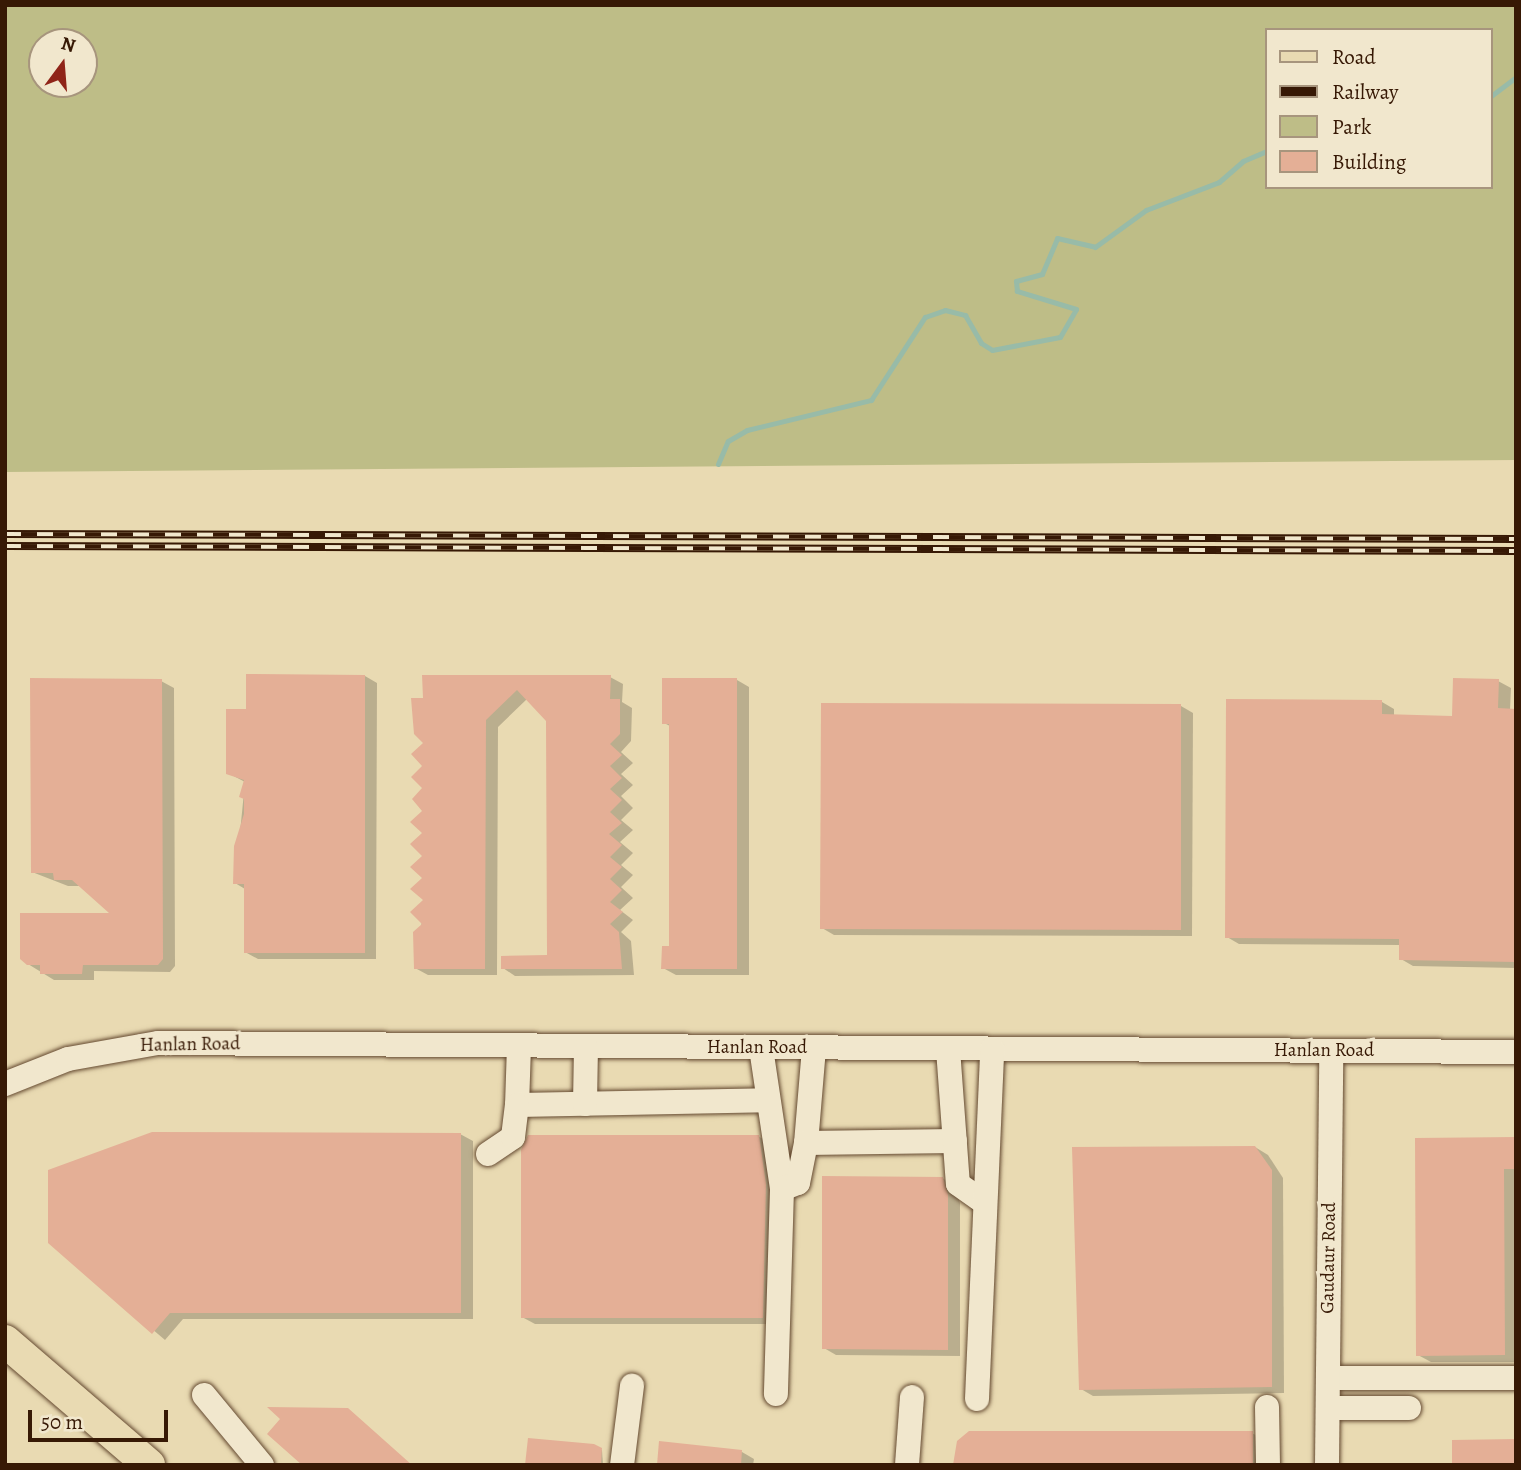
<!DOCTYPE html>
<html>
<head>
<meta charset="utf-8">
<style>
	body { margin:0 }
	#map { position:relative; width:1521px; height:1470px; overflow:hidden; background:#e9dab2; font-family:Alegreya,serif }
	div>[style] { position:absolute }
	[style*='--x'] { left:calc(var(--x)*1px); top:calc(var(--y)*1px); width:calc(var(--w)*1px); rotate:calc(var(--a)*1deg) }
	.green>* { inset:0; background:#bebd87 }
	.shadow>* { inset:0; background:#0003 }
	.stream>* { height:5px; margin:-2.5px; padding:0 2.5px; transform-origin:2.5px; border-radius:2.5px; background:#98bba8 }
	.building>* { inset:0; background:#e4af96 }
	.roads { filter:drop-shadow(0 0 2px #644930) drop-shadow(0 0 2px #644930) }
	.minor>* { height:24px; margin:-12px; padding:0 12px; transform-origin:12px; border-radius:12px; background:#f1e7cd }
	.major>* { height:32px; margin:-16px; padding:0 16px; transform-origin:16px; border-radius:16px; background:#e9dab2 }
	.rail>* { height:8px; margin-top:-4px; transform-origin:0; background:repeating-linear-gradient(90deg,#f1e7cd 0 16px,#371905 0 32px); box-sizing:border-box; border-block:2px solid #371905 }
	span { translate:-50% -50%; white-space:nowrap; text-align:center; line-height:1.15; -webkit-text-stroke:7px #f1e7cd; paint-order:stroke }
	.street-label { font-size:19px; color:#371905 }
	.frame { position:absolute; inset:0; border:7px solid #371905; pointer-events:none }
	.legend { position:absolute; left:1265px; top:28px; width:228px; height:161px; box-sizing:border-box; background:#f1e7cd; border:2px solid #a7957d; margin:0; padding:9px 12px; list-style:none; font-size:21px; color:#371905 }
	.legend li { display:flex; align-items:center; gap:14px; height:35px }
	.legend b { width:35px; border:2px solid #a7957d }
	.north { position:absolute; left:28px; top:28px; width:70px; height:70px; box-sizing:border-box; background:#f1e7cd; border:2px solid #a7957d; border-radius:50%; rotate:16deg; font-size:19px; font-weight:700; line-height:28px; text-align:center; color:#371905 }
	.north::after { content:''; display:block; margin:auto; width:24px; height:32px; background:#8f2418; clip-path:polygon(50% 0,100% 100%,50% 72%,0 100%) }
	.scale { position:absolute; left:28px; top:1410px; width:140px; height:32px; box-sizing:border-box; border:4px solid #371905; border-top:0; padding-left:9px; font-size:21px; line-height:24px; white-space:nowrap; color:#371905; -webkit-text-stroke:5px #f1e7cd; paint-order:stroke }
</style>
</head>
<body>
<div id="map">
	<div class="green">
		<i style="clip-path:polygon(evenodd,5px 5px,1516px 5px,1516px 460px,5px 472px,5px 5px,1267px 30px,1491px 30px,1491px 187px,1267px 187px,1267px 30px,5px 5px,42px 42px,84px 42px,84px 84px,42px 84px,42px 42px)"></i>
	</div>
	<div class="shadow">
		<i style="clip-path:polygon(365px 676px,377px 683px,376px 959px,258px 959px,245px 952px,245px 889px,235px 883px,245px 782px,228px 773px,248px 711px)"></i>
		<i style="clip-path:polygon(610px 677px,623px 684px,622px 702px,632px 708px,631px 741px,621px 752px,633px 763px,621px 774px,633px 785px,621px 796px,633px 808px,621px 820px,633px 830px,620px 842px,633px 853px,621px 865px,633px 875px,621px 887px,633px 898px,620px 910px,633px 920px,621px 932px,631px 941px,634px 975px,515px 976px,503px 968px,549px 957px,548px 720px,527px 699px,498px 727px,497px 975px,428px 975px,415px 968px,425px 900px,425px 743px,413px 700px)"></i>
		<i style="clip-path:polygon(737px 680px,749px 687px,749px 975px,676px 975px,663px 968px,670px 947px,670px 726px,664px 723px)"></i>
		<i style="clip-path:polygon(161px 681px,174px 688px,175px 966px,170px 972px,94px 971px,94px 980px,54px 980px,28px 964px,113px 915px,81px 886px,68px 886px,32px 872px)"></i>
		<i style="clip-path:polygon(1498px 681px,1511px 688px,1510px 710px,1516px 711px,1516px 968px,1413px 966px,1401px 959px,1401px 945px,1239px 944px,1227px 937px,1382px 702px,1394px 709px,1394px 716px,1454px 717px)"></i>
		<i style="clip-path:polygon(1181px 706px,1193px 713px,1192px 936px,834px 935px,822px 928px)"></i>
		<i style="clip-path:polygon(460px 1134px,473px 1141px,473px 1319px,183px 1319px,165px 1340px,50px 1242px)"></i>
		<i style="clip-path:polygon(758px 1136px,771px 1144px,775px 1324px,535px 1324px,522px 1317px)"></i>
		<i style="clip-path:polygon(1516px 1139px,1516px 1362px,1431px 1362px,1418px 1355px)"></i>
		<i style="clip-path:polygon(1255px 1147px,1268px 1155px,1283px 1178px,1284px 1393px,1093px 1396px,1081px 1389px)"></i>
		<i style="clip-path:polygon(942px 1178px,955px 1186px,960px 1203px,960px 1356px,836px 1355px,824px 1348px)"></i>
		<i style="clip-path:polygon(1252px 1433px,1264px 1440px,1265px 1465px,955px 1465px)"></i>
		<i style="clip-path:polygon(602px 1450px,603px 1465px,527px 1465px)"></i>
		<i style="clip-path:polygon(742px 1452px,754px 1459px,753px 1465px,659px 1465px)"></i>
	</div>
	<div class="stream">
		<i style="--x:1491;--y:96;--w:31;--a:-37"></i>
		<i style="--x:718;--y:464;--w:25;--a:-67"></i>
		<i style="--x:728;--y:441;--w:22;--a:-30"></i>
		<i style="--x:747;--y:430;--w:128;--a:-13.6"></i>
		<i style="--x:871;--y:400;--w:99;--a:-57"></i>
		<i style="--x:925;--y:317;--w:21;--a:-19"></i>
		<i style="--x:945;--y:310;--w:21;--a:14"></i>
		<i style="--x:965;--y:315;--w:32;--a:60"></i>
		<i style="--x:981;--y:343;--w:13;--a:32"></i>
		<i style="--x:992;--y:350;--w:69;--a:-10.8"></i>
		<i style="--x:1060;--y:337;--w:32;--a:-60"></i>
		<i style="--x:1076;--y:309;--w:62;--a:-163"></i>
		<i style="--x:1017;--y:291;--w:10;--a:-96"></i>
		<i style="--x:1016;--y:281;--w:27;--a:-15"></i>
		<i style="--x:1042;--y:274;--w:39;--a:-67"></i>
		<i style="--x:1057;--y:238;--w:39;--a:13"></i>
		<i style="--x:1095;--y:247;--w:63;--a:-36"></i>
		<i style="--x:1146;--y:210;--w:78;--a:-21"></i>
		<i style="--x:1219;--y:182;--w:32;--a:-41"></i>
		<i style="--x:1243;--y:161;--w:26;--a:-23"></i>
	</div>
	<div class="building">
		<i style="clip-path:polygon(246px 674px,365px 675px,365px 953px,244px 953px,244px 884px,233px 884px,234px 846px,244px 814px,244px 799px,239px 797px,244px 780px,226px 774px,226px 709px,246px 709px)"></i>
		<i style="clip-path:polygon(422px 675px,611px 675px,610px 699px,620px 699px,620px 734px,610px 744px,622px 755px,610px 766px,622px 778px,610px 789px,622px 800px,610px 812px,622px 823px,609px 834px,622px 845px,610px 857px,622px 867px,610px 879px,622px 890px,610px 902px,623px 912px,610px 924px,619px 932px,622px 969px,501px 969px,501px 956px,547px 955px,546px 721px,517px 690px,486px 720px,485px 969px,414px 969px,413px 932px,422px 924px,410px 912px,423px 900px,410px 889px,422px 878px,410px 867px,422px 856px,410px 844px,422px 833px,410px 822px,422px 811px,412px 799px,422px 788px,411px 777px,422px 766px,411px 754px,423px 743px,414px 734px,411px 698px,423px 698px)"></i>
		<i style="clip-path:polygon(30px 678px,162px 679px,163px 959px,158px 965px,83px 965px,82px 974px,40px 974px,40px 965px,27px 965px,20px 959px,20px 913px,109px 913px,72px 880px,54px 880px,53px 873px,31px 873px)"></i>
		<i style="clip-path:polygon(662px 678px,737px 678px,737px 969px,661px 969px,662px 946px,669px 946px,669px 724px,662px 724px)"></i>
		<i style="clip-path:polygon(1453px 678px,1499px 679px,1498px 708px,1516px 709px,1516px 962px,1399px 960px,1399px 939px,1225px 938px,1226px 699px,1382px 700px,1382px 714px,1452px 716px)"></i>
		<i style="clip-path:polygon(821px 703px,1181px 704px,1181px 930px,820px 929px)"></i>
		<i style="clip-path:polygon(152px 1132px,461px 1133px,461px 1313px,170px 1313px,152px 1334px,48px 1243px,48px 1170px)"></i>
		<i style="clip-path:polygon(528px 1135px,759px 1135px,766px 1184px,763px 1318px,521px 1318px,521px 1150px)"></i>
		<i style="clip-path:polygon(1516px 1137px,1516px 1169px,1504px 1169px,1505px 1355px,1416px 1356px,1415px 1138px)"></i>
		<i style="clip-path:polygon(1255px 1146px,1272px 1170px,1272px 1387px,1079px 1390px,1072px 1147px)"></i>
		<i style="clip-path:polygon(822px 1176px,943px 1177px,948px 1195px,948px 1350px,822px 1349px)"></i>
		<i style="clip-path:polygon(267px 1407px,348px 1408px,412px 1465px,302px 1465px,267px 1434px,280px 1419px)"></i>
		<i style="clip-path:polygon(969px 1431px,1253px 1431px,1253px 1465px,953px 1465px,957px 1441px)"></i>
		<i style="clip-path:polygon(528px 1438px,594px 1444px,602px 1448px,601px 1465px,525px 1465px)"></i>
		<i style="clip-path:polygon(1516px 1439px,1516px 1465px,1452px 1465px,1452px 1440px)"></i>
		<i style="clip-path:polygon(659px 1441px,742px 1450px,741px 1465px,657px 1465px)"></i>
	</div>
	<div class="roads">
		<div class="minor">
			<i style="--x:519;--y:1046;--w:59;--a:91.9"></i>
			<i style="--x:517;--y:1105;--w:251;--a:-1.1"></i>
			<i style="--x:761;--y:1048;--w:143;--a:81.5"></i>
			<i style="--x:782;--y:1189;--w:205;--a:91.7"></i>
			<i style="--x:814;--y:1048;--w:95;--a:94.8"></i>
			<i style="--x:806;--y:1143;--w:149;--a:-0.8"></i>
			<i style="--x:948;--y:1049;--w:135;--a:85.8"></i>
			<i style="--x:958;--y:1184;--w:29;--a:35"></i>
			<i style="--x:5;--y:1084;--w:68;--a:-21.6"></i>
			<i style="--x:68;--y:1059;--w:91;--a:-10.1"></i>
			<i style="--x:158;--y:1043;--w:1358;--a:0.38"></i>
			<i style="--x:585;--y:1104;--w:56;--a:-89"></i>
			<i style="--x:488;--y:1154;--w:30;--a:-34"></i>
			<i style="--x:513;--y:1137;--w:32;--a:-83"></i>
			<i style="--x:782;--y:1189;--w:17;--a:-21"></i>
			<i style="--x:798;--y:1183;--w:41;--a:-78.7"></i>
			<i style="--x:1328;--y:1378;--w:188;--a:0"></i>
			<i style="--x:204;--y:1395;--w:91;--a:50.4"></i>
			<i style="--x:977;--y:1399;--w:350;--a:-87.5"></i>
			<i style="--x:1267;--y:1407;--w:58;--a:89"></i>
			<i style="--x:1328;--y:1408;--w:81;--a:0"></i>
			<i style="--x:622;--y:1465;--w:80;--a:-82.8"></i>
			<i style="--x:907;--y:1465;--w:68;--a:-85.8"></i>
			<i style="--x:1327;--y:1465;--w:414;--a:-89.4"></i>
		</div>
		<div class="major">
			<i style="--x:5;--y:1341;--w:190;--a:40.7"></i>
		</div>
	</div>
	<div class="rail">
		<i style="--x:5;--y:534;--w:1511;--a:0.19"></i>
		<i style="--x:5;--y:546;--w:1511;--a:0.19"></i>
	</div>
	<div class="street-label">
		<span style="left:190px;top:1045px;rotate:-1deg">Hanlan Road</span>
		<span style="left:757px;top:1048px">Hanlan Road</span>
		<span style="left:1324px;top:1051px">Hanlan Road</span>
		<span style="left:1329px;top:1258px;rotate:-89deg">Gaudaur Road</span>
	</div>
	<div class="frame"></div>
	<ul class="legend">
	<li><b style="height:9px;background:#e9dab2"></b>Road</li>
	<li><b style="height:9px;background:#371905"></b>Railway</li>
	<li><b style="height:19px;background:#bebd87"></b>Park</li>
	<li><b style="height:19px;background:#e4af96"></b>Building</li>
	</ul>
	<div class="north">N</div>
	<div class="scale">50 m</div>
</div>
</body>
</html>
